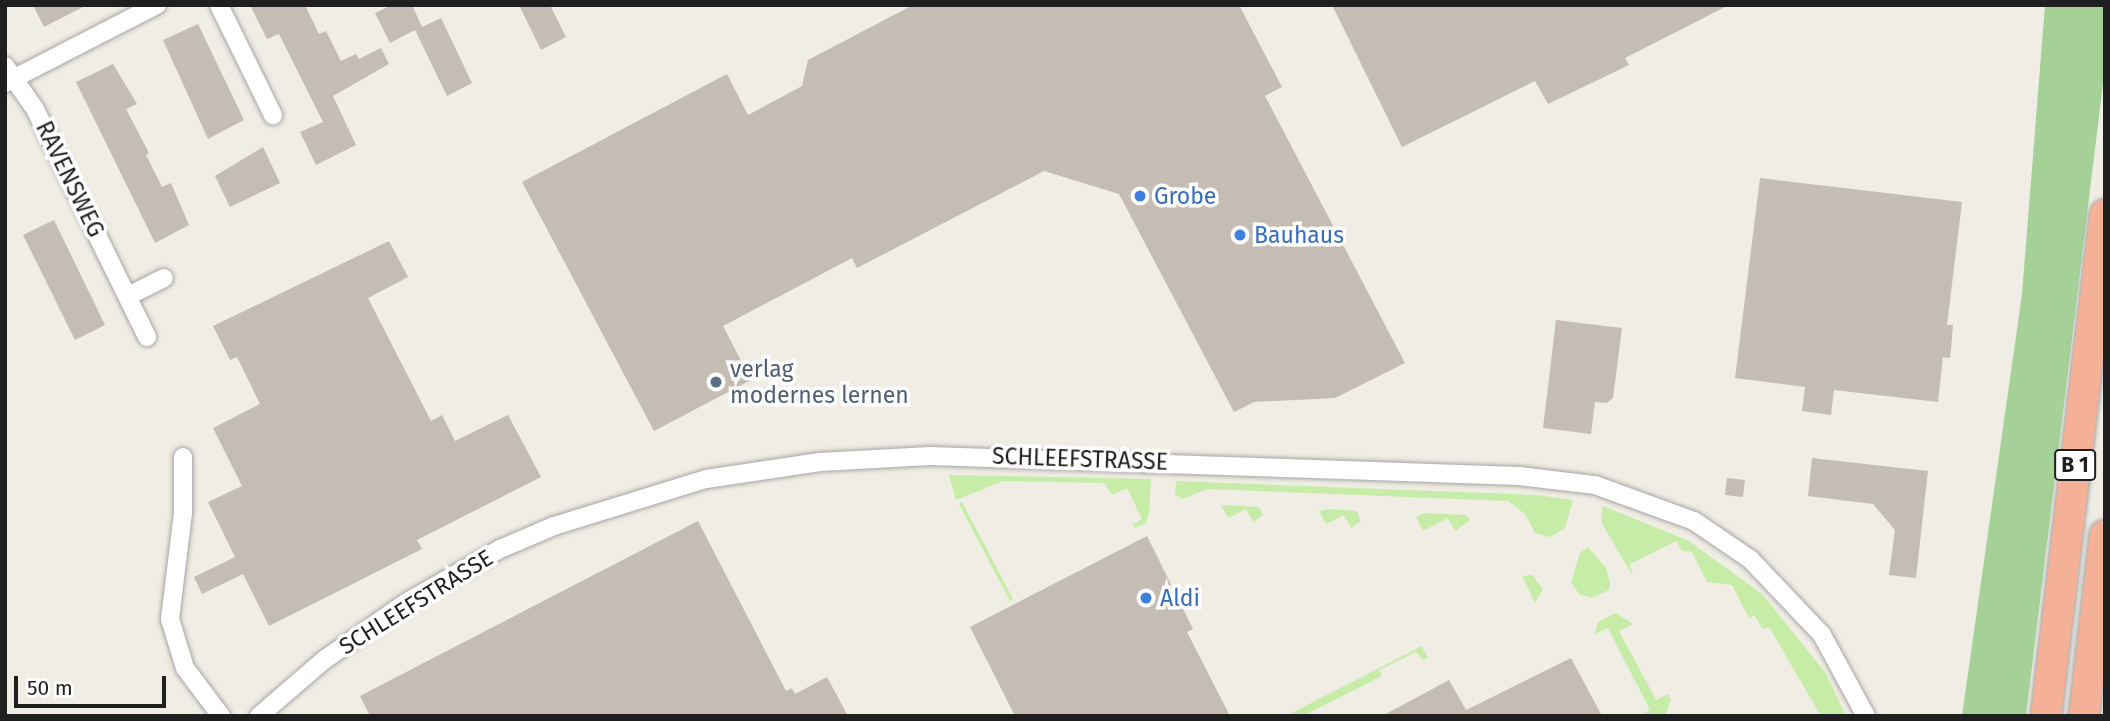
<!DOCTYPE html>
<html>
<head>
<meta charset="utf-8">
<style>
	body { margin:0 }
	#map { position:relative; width:2110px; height:721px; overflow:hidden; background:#f0ede4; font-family:"Fira Sans",sans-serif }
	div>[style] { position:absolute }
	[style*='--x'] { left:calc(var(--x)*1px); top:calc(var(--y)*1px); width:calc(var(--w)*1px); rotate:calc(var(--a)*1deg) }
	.grass>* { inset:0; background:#c6eca8 }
	.forest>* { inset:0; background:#a5d198 }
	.building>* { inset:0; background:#c5bcb4 }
	.roads { filter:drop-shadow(0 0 2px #a6a6a6) drop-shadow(0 0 2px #a6a6a6) }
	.minor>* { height:18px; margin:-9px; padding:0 9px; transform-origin:9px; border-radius:9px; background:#fff }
	.trunk>* { height:30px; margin:-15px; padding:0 15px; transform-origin:15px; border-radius:15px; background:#f4b198 }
	.dots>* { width:19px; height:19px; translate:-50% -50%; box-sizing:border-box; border:4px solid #fff; border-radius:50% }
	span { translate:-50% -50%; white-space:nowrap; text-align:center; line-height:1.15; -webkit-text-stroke:7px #fff; paint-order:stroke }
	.shield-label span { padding:2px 5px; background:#fff; border:2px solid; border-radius:5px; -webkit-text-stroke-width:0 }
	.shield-label { font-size:21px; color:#1f1f1f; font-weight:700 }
	.street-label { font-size:23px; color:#1f1f1f }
	.shop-label { font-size:23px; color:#366cbe }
	.left { translate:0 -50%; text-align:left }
	.service-label { font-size:23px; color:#4e5e75 }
	.frame { position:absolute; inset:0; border:7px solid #1f1f1f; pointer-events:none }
	.scale { position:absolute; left:14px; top:676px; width:152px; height:32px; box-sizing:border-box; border:4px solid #1f1f1f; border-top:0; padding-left:9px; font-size:21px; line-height:24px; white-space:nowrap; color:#1f1f1f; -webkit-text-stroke:5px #fff; paint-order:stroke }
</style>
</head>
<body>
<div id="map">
	<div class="grass">
		<i style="clip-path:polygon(949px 475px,1151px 479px,1149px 513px,1146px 523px,1135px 528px,1133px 524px,1142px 519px,1127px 488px,1112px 495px,1104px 483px,1003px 481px,956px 500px)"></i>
		<i style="clip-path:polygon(1176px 481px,1537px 495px,1573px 500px,1565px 528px,1550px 537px,1535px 533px,1525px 514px,1508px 501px,1207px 489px,1183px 499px,1175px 495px)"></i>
		<i style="clip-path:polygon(962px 502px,1013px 599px,1010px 601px,959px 504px)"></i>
		<i style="clip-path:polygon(1221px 505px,1259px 507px,1263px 515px,1253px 522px,1246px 509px,1228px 518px)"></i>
		<i style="clip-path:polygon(1603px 506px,1689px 541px,1763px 595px,1825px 672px,1846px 716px,1821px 716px,1769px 627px,1763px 629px,1754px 615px,1749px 618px,1732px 585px,1707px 582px,1692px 552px,1682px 551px,1676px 541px,1630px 564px,1633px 576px,1601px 522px)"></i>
		<i style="clip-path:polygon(1328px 509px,1357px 511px,1361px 521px,1351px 528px,1344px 515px,1326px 524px,1319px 511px)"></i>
		<i style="clip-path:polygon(1424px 513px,1466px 515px,1470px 520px,1455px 531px,1448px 518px,1423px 531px,1416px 517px)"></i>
		<i style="clip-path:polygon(1588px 547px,1606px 568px,1610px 583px,1609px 590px,1592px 598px,1579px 594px,1571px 582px,1580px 553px)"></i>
		<i style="clip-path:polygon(1532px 575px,1543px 589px,1535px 603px,1522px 576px)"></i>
		<i style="clip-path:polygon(1616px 613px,1633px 624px,1619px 631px,1656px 700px,1668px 694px,1671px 700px,1665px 716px,1640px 716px,1650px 710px,1608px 628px,1595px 634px,1598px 622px)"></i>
		<i style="clip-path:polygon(1422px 646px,1428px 658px,1423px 660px,1416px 652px,1379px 670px,1382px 676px,1303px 716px,1286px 716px)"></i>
	</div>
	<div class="forest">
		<i style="clip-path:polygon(2045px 5px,2105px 5px,2105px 67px,2026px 716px,1962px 716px,2022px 294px)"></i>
	</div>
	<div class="building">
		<i style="clip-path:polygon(33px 5px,87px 5px,44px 27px)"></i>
		<i style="clip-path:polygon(250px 5px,305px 5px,319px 34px,326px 31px,341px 61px,356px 54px,359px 59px,381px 48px,389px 64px,333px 96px,356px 145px,316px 165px,300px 132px,323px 122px,279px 34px,267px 39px)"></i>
		<i style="clip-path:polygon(392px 5px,412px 5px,422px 27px,441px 18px,472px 83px,447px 96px,415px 30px,390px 43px,375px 13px)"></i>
		<i style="clip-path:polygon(519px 5px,550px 5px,566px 37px,541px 50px)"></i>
		<i style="clip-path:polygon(913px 5px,1239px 5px,1282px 87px,1265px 96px,1405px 363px,1335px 398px,1254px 402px,1234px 412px,1119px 194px,1044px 171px,857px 268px,852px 258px,723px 326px,751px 380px,654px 431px,522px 182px,727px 74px,748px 115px,802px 86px,808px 60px)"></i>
		<i style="clip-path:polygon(1332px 5px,1729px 5px,1625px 58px,1629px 65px,1548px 104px,1535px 81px,1402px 147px)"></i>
		<i style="clip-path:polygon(198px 24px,244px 120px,208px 139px,163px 40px)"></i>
		<i style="clip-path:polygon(113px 64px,137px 104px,126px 109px,149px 153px,146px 155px,162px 187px,171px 183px,189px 225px,155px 243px,76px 82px)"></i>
		<i style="clip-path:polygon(263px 147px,280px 183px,230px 207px,215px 176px)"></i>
		<i style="clip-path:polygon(1760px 178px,1962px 202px,1947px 325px,1953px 325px,1951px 349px,1950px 358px,1943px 357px,1938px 402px,1834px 390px,1831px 415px,1802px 411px,1805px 387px,1735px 378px)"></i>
		<i style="clip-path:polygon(54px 220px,105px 325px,75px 340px,23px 235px)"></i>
		<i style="clip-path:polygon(389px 241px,408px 277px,368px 298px,431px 421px,442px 415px,455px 441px,508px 415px,541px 477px,417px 540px,422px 549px,269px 626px,243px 574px,202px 594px,194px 577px,235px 557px,208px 502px,242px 486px,213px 428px,260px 404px,237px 357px,230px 360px,213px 326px)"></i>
		<i style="clip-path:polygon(1556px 320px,1622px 328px,1613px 398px,1607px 403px,1595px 402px,1591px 434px,1543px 428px)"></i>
		<i style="clip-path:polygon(1812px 458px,1928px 471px,1916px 578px,1889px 575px,1895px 530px,1873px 504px,1808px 496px)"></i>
		<i style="clip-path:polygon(1727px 478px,1745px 480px,1743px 497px,1725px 495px)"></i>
		<i style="clip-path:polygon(698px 521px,786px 691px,792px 688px,795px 694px,827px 677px,848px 716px,370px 716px,360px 696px)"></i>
		<i style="clip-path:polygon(1147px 536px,1193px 629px,1187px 632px,1230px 716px,1015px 716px,970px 627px)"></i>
		<i style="clip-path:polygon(1571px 658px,1602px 716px,1382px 716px,1449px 680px,1466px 710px)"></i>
	</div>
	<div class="roads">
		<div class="minor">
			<i style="--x:219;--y:5;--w:123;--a:63.9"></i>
			<i style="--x:5;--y:66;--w:52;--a:55.1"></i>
			<i style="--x:35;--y:109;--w:254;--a:63.8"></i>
			<i style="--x:5;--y:83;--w:171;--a:-27.2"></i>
			<i style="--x:128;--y:296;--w:40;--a:-26.6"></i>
			<i style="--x:183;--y:457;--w:56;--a:90"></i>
			<i style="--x:183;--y:513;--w:107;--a:97"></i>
			<i style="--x:170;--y:619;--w:51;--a:73"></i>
			<i style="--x:185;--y:668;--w:60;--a:53.1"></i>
			<i style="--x:259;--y:716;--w:86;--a:-40.7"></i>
			<i style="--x:324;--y:660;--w:101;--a:-34.9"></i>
			<i style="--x:407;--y:602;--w:107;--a:-29.7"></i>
			<i style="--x:500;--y:549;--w:59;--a:-23.1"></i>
			<i style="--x:554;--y:526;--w:159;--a:-17.2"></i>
			<i style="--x:706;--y:479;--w:115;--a:-8.5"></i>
			<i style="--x:820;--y:462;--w:110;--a:-3.1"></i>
			<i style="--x:930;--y:456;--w:589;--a:1.94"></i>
			<i style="--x:1519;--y:476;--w:77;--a:6.8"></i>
			<i style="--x:1595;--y:485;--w:105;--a:20"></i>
			<i style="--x:1694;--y:521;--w:68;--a:34.2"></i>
			<i style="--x:1750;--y:559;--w:105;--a:46.5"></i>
			<i style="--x:1822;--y:635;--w:92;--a:61.5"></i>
		</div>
		<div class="trunk">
			<i style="--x:2046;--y:716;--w:505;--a:-83.3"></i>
			<i style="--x:2084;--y:716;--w:182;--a:-83.4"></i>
		</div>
	</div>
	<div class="dots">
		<i style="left:1140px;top:196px;background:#3f7fe0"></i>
		<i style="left:1240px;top:235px;background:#3f7fe0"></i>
		<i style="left:716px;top:382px;background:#5c6f8a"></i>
		<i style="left:1146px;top:598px;background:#3f7fe0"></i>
	</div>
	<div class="shield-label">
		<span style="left:2075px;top:465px">B 1</span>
	</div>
	<div class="street-label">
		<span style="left:70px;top:179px;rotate:64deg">RAVENSWEG</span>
		<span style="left:1080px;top:459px;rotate:2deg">SCHLEEFSTRASSE</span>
		<span style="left:416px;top:602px;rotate:-32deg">SCHLEEFSTRASSE</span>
	</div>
	<div class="shop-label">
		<span class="left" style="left:1154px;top:196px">Grobe</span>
		<span class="left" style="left:1254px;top:235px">Bauhaus</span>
		<span class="left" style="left:1160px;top:598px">Aldi</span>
	</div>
	<div class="service-label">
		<span class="left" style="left:730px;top:382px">verlag<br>modernes lernen</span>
	</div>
	<div class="frame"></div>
	<div class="scale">50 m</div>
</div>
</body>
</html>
